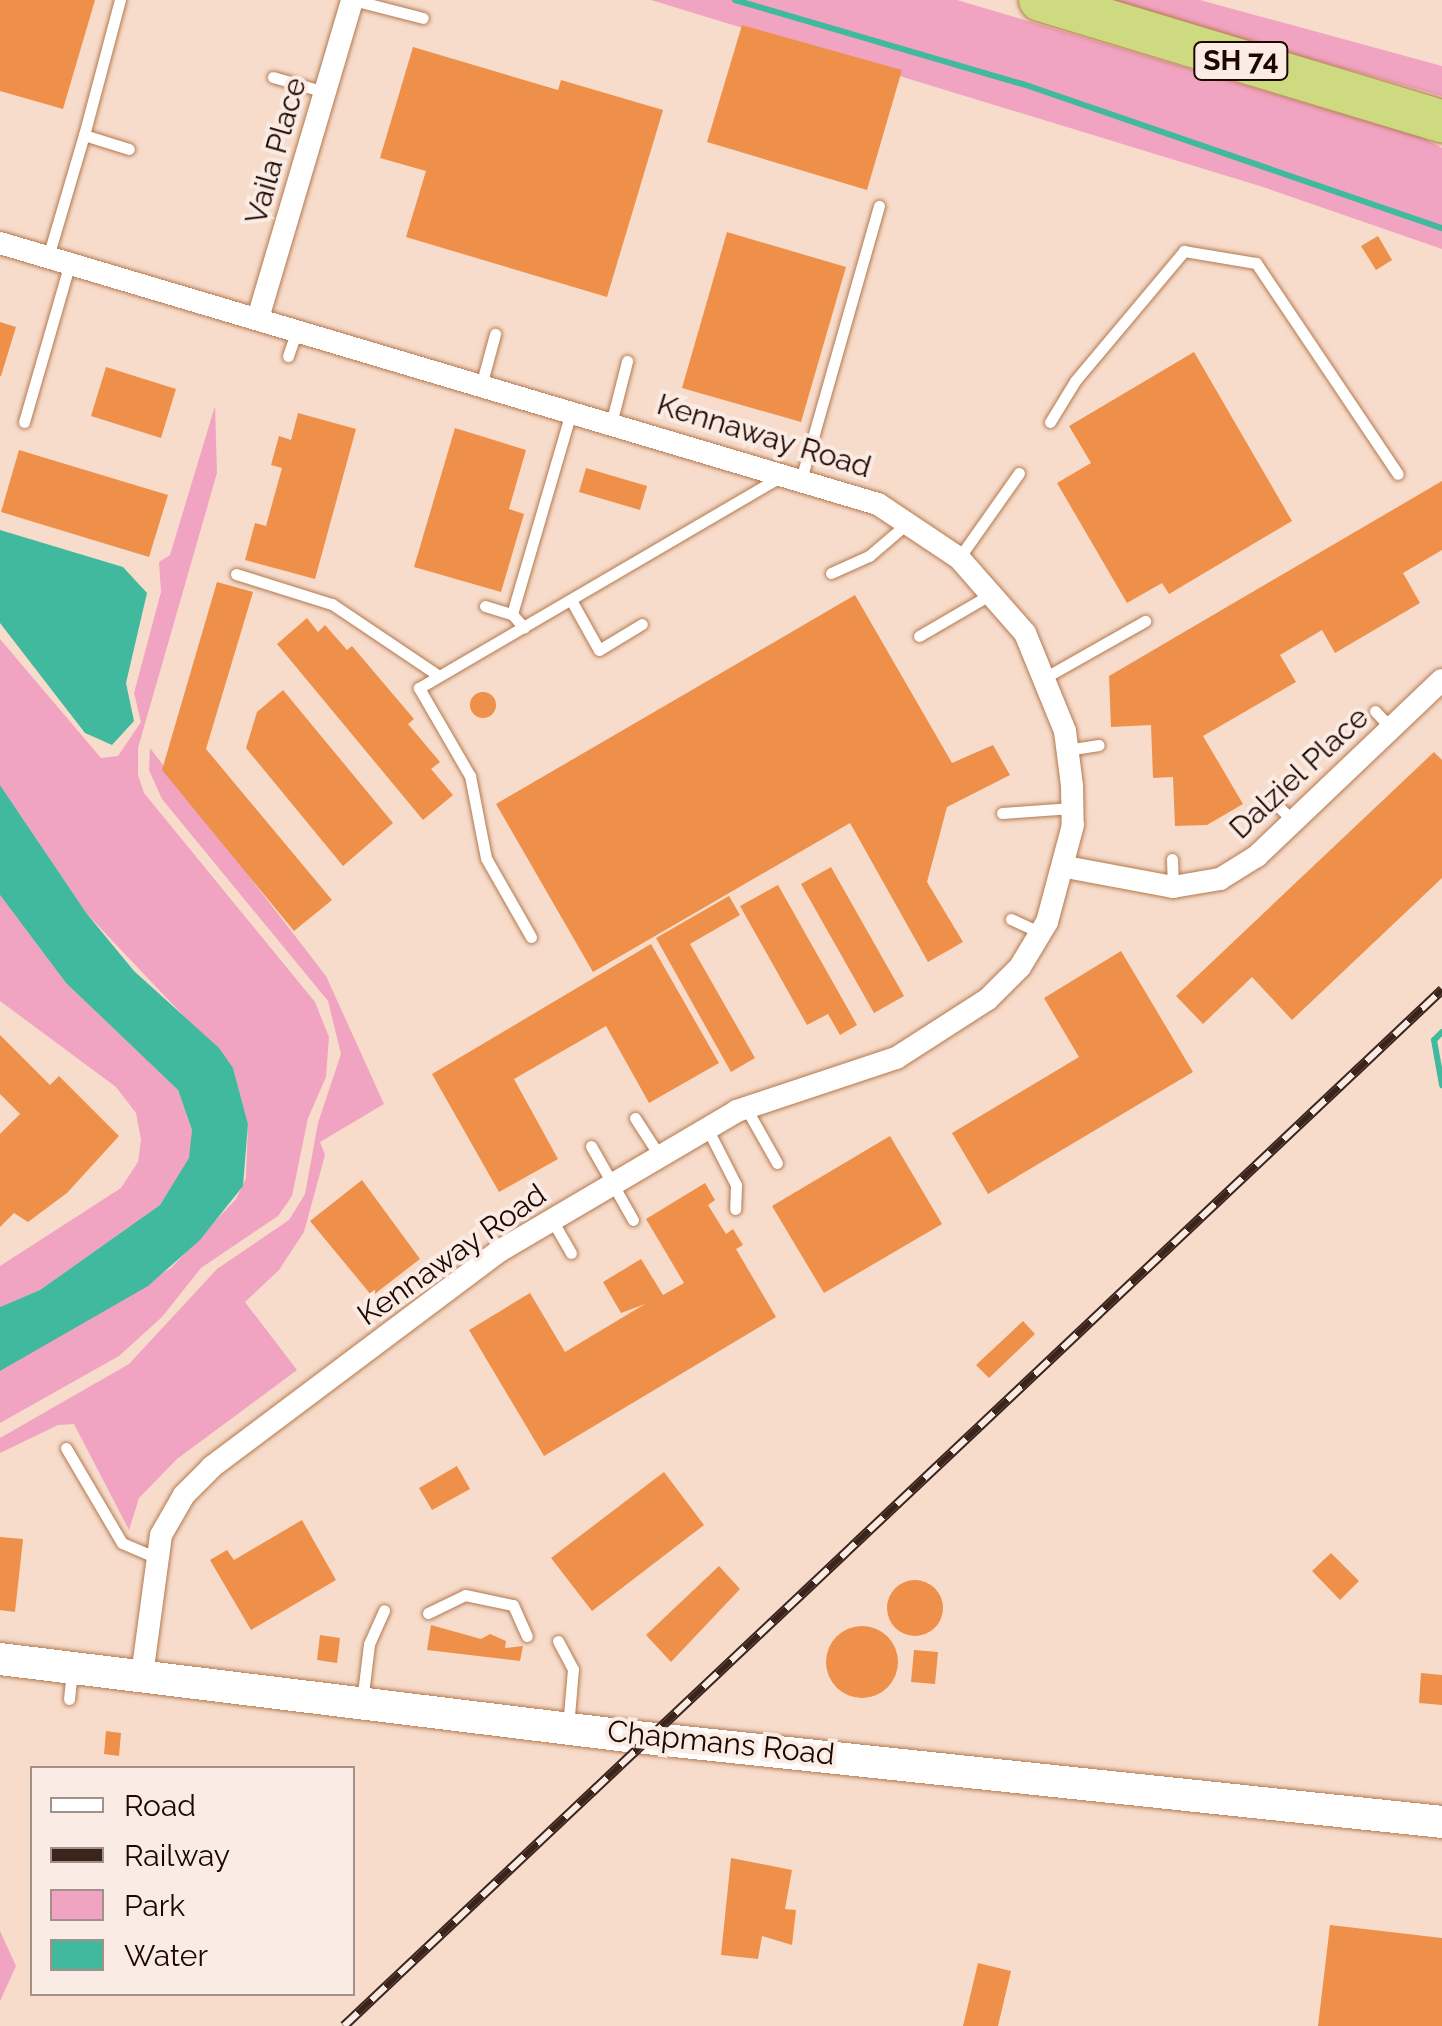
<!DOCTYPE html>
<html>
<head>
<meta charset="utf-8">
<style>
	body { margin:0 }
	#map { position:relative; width:1442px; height:2026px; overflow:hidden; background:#f7dccb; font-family:Raleway,sans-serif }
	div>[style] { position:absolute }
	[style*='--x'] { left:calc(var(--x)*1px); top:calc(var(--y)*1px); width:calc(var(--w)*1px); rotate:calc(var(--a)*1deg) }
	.green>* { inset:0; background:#f1a4c1 }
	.water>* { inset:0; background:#40b99e }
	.stream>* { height:6px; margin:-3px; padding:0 3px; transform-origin:3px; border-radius:3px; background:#40b99e }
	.building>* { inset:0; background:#ee9049 }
	.round { border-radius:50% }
	.roads { filter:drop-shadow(0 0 2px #b4794f) drop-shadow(0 0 2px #b4794f) }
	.lane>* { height:11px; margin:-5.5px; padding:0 5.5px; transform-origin:5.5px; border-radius:5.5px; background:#fff }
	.street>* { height:22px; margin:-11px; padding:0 11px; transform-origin:11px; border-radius:11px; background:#fff }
	.secondary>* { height:32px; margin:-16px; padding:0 16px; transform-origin:16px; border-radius:16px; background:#fff }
	.highway>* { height:42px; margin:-21px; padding:0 21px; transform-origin:21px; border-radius:21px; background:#cdda80 }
	.rail>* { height:10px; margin-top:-5px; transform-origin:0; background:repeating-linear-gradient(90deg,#faece4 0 19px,#3b241c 0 38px); box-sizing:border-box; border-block:2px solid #3b241c }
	span { translate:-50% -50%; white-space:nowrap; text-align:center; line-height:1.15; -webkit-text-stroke:8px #faece4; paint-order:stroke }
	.shield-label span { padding:2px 8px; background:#faece4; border:2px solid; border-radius:8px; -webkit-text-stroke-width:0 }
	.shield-label { font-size:28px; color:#1d0700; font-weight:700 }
	.street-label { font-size:30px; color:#1d0700 }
	.legend { position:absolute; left:30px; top:1766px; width:325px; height:230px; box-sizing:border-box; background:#faece4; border:2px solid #a29089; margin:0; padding:12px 18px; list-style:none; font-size:30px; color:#1d0700 }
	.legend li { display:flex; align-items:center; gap:20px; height:50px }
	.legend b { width:50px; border:2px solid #a29089 }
</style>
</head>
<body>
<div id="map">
	<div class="green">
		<i style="clip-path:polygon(651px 0,957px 0,1423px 138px,1442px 148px,1442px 249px,1263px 187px)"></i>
		<i style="clip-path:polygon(1101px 0,1200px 0,1442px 66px,1442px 96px)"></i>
		<i style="clip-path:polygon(215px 406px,217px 473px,138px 748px,138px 775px,144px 793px,315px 1002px,329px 1037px,326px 1077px,308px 1118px,292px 1196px,278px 1216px,201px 1268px,162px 1317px,119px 1356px,0 1423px,0 1371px,171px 1268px,236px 1199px,246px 1178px,248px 1124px,233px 1068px,87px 914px,0 785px,0 639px,101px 758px,118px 756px,141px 722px,134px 693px,161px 592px,159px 562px,170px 555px)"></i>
		<i style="clip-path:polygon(150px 748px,326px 976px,384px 1104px,320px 1142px,325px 1155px,304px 1232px,279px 1270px,245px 1302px,297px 1370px,177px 1459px,139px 1498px,129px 1530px,74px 1424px,58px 1425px,0 1453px,0 1438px,129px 1364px,217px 1269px,289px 1220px,305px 1194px,318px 1123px,341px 1054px,328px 1001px,162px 799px,149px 770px)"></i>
		<i style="clip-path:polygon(0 895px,66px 983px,178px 1090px,192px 1130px,190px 1158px,160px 1205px,40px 1290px,0 1307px,0 1266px,121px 1188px,138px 1162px,141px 1140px,136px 1113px,116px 1087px,0 1001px)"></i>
		<i style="clip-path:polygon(0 1931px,16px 1966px,0 2001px)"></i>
	</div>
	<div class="water">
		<i style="clip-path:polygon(0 530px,123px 567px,147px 593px,126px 683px,134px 721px,112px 745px,85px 733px,0 623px)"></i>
		<i style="clip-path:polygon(0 785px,87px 914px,134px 971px,219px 1048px,233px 1068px,248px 1124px,243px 1186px,200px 1240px,148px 1286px,0 1371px,0 1307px,40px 1290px,160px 1205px,189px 1158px,192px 1130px,178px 1090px,66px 983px,0 895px)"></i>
	</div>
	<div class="stream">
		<i style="--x:735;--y:0;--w:300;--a:16.3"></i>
		<i style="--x:1023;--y:84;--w:443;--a:19"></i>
		<i style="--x:1442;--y:1032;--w:11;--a:135"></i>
		<i style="--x:1434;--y:1040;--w:46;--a:79.9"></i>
	</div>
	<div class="building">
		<i style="clip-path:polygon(0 0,95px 0,63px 109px,0 91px)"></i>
		<i style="clip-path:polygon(742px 25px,902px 70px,867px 190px,707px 142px)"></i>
		<i style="clip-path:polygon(413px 47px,558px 90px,561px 80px,663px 110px,607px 297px,406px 237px,426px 171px,380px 158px)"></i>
		<i style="clip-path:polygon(727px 232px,846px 267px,801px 422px,682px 388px)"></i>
		<i style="clip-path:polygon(1378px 236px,1392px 260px,1376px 270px,1361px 246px)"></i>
		<i style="clip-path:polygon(0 322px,16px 327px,1px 376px,0 376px)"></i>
		<i style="clip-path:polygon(1194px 352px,1292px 521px,1169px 594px,1162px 583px,1127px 603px,1057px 483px,1091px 463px,1069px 426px)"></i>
		<i style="clip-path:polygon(106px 367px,176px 389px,161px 438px,91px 416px)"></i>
		<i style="clip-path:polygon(298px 413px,356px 429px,315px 579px,245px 560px,255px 523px,266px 526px,282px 468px,271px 465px,279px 436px,291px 440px)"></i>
		<i style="clip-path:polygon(455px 428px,526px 450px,509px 509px,524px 514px,501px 592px,414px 567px)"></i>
		<i style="clip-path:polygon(19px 450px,168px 495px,149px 557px,1px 512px)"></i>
		<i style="clip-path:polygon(586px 468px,647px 486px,640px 510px,579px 492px)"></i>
		<i style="clip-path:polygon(1442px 481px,1442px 550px,1403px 573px,1420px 603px,1335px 653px,1322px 630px,1280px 655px,1296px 682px,1203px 736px,1243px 804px,1207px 825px,1175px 826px,1173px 777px,1153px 778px,1151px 725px,1111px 727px,1109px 676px)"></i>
		<i style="clip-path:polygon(217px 582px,253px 592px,206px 749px,332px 900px,294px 931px,162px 770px)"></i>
		<i style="clip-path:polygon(855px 595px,952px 763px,993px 745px,1010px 775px,947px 807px,927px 882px,963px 942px,928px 962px,850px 823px,593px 972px,496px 804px)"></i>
		<i style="clip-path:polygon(307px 618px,318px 632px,325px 625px,347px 650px,352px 646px,414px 719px,408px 724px,440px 762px,431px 769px,453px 795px,423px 820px,277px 644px)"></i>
		<i style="clip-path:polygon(283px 690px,393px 823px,343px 866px,246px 748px,257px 712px)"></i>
		<i class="round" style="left:470px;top:692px;width:26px;height:26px"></i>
		<i style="clip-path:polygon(1434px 752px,1442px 760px,1442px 878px,1292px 1020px,1252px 977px,1203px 1024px,1176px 996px)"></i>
		<i style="clip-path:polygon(831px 867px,904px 996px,874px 1013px,801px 884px)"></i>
		<i style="clip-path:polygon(778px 885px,857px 1025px,840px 1035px,828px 1014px,807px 1025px,740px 906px)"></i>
		<i style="clip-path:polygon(729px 896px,740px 915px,690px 944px,755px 1058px,731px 1072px,656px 938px)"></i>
		<i style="clip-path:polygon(651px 944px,719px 1063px,649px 1103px,606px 1026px,514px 1079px,558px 1159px,499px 1192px,432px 1074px)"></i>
		<i style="clip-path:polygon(1121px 951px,1193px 1072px,988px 1194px,952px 1133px,1079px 1057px,1044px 998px)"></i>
		<i style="clip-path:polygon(0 1035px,50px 1085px,59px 1076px,119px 1136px,67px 1193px,28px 1222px,14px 1213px,0 1227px,0 1134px,20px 1114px,0 1094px)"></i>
		<i style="clip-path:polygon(890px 1136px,942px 1224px,824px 1293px,772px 1206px)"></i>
		<i style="clip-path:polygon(362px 1180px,420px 1259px,372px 1296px,310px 1221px)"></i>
		<i style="clip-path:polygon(705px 1183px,715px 1200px,708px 1205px,726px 1234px,733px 1229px,743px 1245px,736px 1249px,776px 1317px,544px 1456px,469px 1330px,530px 1293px,565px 1352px,645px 1304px,621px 1313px,603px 1282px,641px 1259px,663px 1295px,684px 1283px,646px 1219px)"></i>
		<i style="clip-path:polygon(1023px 1321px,1035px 1334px,989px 1378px,976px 1365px)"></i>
		<i style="clip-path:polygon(457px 1466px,470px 1489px,432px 1510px,419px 1488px)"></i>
		<i style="clip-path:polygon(664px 1472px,704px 1525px,592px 1611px,551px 1558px)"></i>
		<i style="clip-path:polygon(302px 1520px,336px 1580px,251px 1630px,210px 1560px,227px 1550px,234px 1560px)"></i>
		<i style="clip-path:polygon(0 1537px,23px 1539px,15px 1612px,0 1610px)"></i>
		<i style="clip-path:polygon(1331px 1553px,1359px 1581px,1340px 1600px,1312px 1571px)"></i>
		<i style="clip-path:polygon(719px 1566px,740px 1589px,671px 1662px,646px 1635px)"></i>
		<i class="round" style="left:887px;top:1580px;width:56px;height:56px"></i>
		<i style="clip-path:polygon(431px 1625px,481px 1639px,490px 1634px,506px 1641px,505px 1648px,523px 1646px,520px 1661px,427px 1650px)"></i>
		<i class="round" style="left:826px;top:1626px;width:72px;height:72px"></i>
		<i style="clip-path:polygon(320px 1635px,340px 1638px,337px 1663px,317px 1660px)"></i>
		<i style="clip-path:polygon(914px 1650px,938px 1652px,935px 1684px,911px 1682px)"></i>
		<i style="clip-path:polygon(1421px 1673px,1442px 1675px,1442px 1705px,1419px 1703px)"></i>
		<i style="clip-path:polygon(106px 1731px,121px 1733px,119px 1756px,104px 1754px)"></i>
		<i style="clip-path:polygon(731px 1858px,792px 1870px,785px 1909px,796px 1910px,792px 1945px,762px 1936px,758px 1959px,721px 1955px)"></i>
		<i style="clip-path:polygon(1330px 1925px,1442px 1938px,1442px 2026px,1318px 2026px)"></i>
		<i style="clip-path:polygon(978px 1963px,1011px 1971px,998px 2026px,963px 2026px)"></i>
	</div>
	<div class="roads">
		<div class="lane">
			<i style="--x:353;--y:0;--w:72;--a:14.4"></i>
			<i style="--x:273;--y:77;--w:54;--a:16.1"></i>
			<i style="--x:84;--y:135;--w:140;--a:-75.1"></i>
			<i style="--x:48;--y:257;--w:127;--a:-73.6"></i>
			<i style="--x:84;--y:135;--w:47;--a:17.3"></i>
			<i style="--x:288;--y:356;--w:28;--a:-71"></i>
			<i style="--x:482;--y:382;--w:50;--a:-74.8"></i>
			<i style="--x:612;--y:420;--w:61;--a:-75.7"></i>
			<i style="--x:24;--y:422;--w:166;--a:-73.9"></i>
			<i style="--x:1050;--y:422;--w:48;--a:-58.6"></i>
			<i style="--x:1075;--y:381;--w:170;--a:-50"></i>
			<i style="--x:1184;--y:251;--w:73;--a:9.5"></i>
			<i style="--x:1256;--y:263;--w:254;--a:56.1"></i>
			<i style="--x:802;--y:476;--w:281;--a:-74.1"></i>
			<i style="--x:959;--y:558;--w:104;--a:-54.8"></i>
			<i style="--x:831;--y:573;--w:42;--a:-24.1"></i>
			<i style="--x:869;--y:556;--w:54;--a:-40.5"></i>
			<i style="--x:236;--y:574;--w:101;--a:17.4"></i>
			<i style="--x:332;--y:604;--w:125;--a:33.9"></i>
			<i style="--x:571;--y:600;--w:57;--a:60.8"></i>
			<i style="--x:599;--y:650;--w:50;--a:-31.2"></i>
			<i style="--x:485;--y:606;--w:28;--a:17"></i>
			<i style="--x:512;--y:614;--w:18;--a:49"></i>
			<i style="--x:512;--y:614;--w:210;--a:-73.7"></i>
			<i style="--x:919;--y:636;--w:86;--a:-30.2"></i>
			<i style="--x:1046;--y:677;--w:114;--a:-29.5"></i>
			<i style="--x:1375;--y:711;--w:23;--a:47"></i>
			<i style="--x:1067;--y:750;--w:32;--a:-9"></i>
			<i style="--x:1276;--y:804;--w:24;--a:45"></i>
			<i style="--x:1002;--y:813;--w:70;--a:-4.1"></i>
			<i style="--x:1172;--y:859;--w:28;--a:88"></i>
			<i style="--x:1011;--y:919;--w:33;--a:25"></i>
			<i style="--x:531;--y:937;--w:91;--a:-119.7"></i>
			<i style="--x:486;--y:858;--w:84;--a:-101"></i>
			<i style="--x:470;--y:776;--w:102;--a:-120.1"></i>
			<i style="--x:419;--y:688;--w:418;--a:-30.3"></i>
			<i style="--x:746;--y:1108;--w:63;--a:60.6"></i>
			<i style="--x:635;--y:1118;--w:44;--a:57"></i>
			<i style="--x:707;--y:1128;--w:64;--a:63"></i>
			<i style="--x:736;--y:1185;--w:24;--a:92"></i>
			<i style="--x:591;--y:1146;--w:85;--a:60.4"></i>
			<i style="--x:552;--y:1220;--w:38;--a:60"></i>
			<i style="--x:66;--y:1448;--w:110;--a:59.5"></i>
			<i style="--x:122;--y:1543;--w:36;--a:23"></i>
			<i style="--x:428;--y:1613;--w:41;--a:-25.9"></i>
			<i style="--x:465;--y:1595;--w:49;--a:11.8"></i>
			<i style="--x:513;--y:1605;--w:34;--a:66"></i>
			<i style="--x:558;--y:1641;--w:32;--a:62"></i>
			<i style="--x:573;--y:1669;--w:58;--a:94.9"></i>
			<i style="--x:69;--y:1699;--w:30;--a:-84"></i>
			<i style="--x:362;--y:1702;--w:58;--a:-83.1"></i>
			<i style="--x:369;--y:1644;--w:37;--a:-66"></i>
		</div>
		<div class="street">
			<i style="--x:0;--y:243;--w:916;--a:16.56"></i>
			<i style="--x:878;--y:504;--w:97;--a:33.7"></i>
			<i style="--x:959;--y:558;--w:100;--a:48.7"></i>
			<i style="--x:1025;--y:633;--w:106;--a:67.8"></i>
			<i style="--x:1065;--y:731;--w:55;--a:82.7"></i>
			<i style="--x:1072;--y:786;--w:39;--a:89"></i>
			<i style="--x:1073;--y:825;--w:100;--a:105"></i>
			<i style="--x:1047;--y:922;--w:52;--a:121"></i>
			<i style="--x:1020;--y:967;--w:45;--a:135"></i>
			<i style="--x:988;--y:999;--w:109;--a:147.3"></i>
			<i style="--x:896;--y:1058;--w:168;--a:161.6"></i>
			<i style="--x:737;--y:1111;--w:277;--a:149.5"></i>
			<i style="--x:498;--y:1252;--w:358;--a:143.1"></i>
			<i style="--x:212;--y:1467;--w:40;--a:135"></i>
			<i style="--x:184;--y:1495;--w:46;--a:119.9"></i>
			<i style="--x:161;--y:1535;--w:142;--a:97.7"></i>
			<i style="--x:258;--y:318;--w:332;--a:-73.5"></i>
			<i style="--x:1066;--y:867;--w:109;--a:10.6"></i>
			<i style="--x:1173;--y:887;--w:48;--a:-9.7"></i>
			<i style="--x:1220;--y:879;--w:44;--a:-31.9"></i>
			<i style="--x:1257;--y:856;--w:255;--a:-43.6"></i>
		</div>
		<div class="secondary">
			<i style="--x:0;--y:1659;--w:632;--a:7"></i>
			<i style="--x:627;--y:1736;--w:820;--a:6.02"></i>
		</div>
		<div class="highway">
			<i style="--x:1040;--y:0;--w:420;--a:16.8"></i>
		</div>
	</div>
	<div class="rail">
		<i style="--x:344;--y:2026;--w:1510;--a:-43.34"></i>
	</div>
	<div class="shield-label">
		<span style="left:1241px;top:61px">SH 74</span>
	</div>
	<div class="street-label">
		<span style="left:276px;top:151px;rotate:-74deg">Vaila Place</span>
		<span style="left:764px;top:436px;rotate:17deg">Kennaway Road</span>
		<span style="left:1299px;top:773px;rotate:-43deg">Dalziel Place</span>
		<span style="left:452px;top:1255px;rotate:-35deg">Kennaway Road</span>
		<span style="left:721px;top:1743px;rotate:6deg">Chapmans Road</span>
	</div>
	<ul class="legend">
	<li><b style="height:12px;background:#fff"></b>Road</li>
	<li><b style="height:12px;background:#3b241c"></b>Railway</li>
	<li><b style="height:28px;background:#f1a4c1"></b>Park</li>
	<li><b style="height:28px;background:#40b99e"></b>Water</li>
	</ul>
</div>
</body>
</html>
